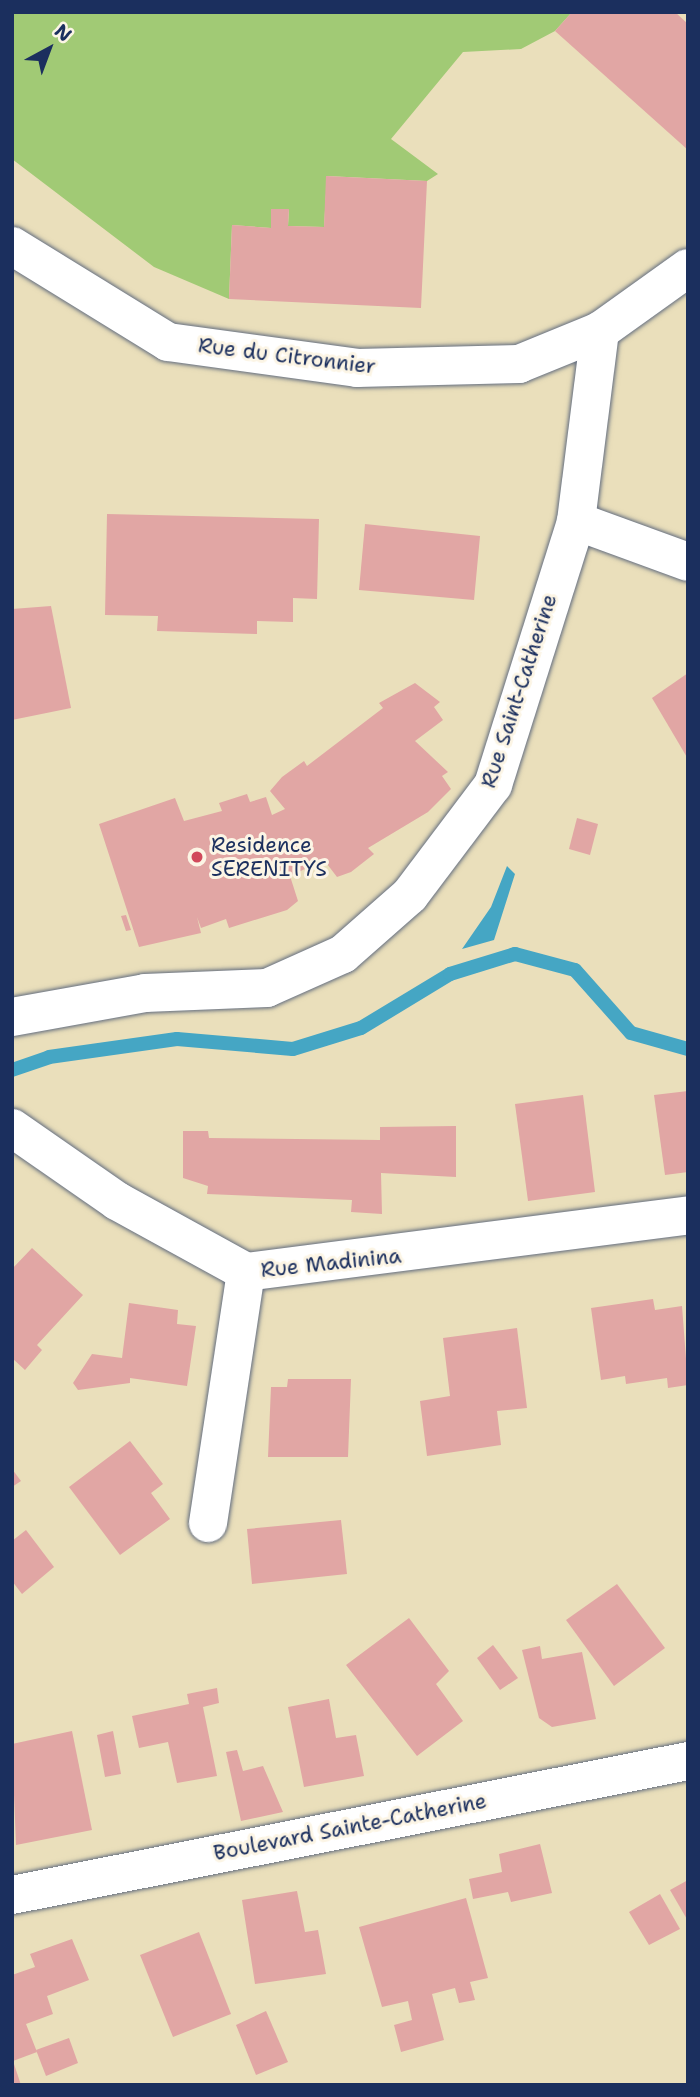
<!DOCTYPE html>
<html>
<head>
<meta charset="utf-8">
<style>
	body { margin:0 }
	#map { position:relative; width:700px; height:2097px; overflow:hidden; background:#eadfbb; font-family:"Shantell Sans",sans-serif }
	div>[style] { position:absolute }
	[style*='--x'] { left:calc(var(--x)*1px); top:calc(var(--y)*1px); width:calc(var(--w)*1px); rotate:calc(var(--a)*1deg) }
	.green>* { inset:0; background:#a1ca75 }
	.water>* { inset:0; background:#45a6c4 }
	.stream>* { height:14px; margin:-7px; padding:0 7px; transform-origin:7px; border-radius:7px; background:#45a6c4 }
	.building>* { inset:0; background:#e1a6a4 }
	.roads { filter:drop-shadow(0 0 2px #636d7f) drop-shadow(0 0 2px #636d7f) }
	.minor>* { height:38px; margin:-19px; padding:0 19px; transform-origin:19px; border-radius:19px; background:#fff }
	.dots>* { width:19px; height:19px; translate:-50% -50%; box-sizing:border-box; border:4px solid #fcf5e5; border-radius:50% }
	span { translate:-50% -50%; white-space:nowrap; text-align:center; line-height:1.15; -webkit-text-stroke:6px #fcf5e5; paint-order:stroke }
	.street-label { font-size:21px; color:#1b2f5e }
	.poi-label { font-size:21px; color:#1b2f5e }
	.left { translate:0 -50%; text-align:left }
	.frame { position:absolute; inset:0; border:14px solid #1b2f5e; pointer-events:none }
	.north { position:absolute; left:14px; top:14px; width:70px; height:70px; -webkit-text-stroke:5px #fcf5e5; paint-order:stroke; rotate:41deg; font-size:19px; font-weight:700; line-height:28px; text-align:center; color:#1b2f5e }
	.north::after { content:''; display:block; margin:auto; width:24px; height:32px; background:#1b2f5e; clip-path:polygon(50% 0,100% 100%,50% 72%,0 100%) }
</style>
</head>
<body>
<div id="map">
	<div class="green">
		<i style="clip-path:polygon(12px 12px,572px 12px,555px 31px,521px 49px,463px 52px,391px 139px,438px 174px,427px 181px,327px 176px,324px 227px,288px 226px,289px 210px,271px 209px,271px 228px,232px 225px,229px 299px,154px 267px,12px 159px)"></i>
	</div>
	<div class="water">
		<i style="clip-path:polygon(507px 866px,515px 874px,494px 940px,462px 949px,491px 907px)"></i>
	</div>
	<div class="stream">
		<i style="--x:12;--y:1070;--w:39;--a:-19"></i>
		<i style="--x:49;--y:1057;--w:129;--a:-8"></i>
		<i style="--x:177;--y:1039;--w:116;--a:4.9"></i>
		<i style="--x:293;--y:1049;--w:71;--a:-17.2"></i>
		<i style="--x:361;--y:1028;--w:104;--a:-31.2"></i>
		<i style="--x:450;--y:974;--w:68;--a:-17.1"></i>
		<i style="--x:515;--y:954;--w:62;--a:14.9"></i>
		<i style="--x:575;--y:970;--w:84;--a:48.4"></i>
		<i style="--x:631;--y:1033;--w:59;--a:15.7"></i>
	</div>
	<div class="building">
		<i style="clip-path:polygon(572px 12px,675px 12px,688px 24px,688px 150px,555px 31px)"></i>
		<i style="clip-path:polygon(326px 176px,427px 181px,421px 308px,229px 299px,232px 225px,271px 228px,271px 209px,289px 209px,288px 226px,324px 227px)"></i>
		<i style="clip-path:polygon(107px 514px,319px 519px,317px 599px,293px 598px,293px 622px,257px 621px,257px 634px,157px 631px,158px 616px,105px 615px)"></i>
		<i style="clip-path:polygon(365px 524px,480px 536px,474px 600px,359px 590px)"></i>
		<i style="clip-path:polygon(51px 606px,71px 708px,12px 720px,12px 609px)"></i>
		<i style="clip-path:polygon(688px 673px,688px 759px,652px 698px)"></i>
		<i style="clip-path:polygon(415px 683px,440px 702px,434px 707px,443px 720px,415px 741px,448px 772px,442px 776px,451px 789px,428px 812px,368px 848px,374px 854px,351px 872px,337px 877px,324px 860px,290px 876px,298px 901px,287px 910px,229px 928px,226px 919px,201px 928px,197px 917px,201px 933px,139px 947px,99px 824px,175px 798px,184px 821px,222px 811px,219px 803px,247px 794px,250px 802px,266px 797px,272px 815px,285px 809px,270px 791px,282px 777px,304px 761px,307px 766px,383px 708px,379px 703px)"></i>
		<i style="clip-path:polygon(577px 818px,598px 824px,590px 855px,569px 849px)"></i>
		<i style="clip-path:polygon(126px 915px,131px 930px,126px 931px,121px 916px)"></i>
		<i style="clip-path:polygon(688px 1091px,688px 1172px,665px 1175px,654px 1095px)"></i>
		<i style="clip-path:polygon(583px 1095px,595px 1192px,528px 1201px,515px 1104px)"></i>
		<i style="clip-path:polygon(456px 1126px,456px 1177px,381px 1173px,382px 1214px,351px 1212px,352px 1200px,207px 1194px,208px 1186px,183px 1178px,183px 1131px,208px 1131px,209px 1138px,380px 1140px,380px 1127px)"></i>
		<i style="clip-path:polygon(32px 1248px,83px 1295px,37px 1345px,42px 1350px,25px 1370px,12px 1358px,12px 1269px)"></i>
		<i style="clip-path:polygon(653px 1299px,655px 1310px,682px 1306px,688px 1385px,668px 1388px,667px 1378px,626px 1384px,625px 1376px,601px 1380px,591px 1308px)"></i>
		<i style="clip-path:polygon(129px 1303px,178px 1310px,177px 1324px,196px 1326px,187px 1386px,130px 1378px,130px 1383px,78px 1390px,73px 1383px,92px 1354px,122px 1358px)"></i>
		<i style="clip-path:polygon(517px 1328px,527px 1408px,497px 1411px,501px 1445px,427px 1456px,420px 1401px,450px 1396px,443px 1338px)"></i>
		<i style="clip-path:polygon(288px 1379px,351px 1379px,348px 1457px,268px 1457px,271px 1387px,287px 1387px)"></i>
		<i style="clip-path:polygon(130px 1441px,163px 1484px,151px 1493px,170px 1519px,120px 1555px,69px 1487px)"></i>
		<i style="clip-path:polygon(12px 1469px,21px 1481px,12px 1487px)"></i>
		<i style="clip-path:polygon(341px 1520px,347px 1574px,252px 1584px,247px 1529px)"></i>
		<i style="clip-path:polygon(26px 1530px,54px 1567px,22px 1594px,12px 1581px,12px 1541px)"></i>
		<i style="clip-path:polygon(617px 1584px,665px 1648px,614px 1686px,566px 1620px)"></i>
		<i style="clip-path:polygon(409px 1618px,449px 1671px,436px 1684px,463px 1721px,417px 1756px,346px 1665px)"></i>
		<i style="clip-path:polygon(493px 1645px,518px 1678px,500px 1690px,477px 1658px)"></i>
		<i style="clip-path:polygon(540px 1646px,542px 1659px,582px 1652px,596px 1719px,552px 1727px,539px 1718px,522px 1650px)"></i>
		<i style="clip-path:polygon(217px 1688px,219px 1703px,203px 1707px,217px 1776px,177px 1783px,168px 1742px,139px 1748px,132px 1716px,189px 1704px,187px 1694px)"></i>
		<i style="clip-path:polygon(329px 1699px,336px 1738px,356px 1735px,364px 1776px,304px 1787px,288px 1707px)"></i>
		<i style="clip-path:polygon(72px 1731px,92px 1830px,16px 1845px,12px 1744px)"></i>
		<i style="clip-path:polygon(113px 1731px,121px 1774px,105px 1777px,97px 1735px)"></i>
		<i style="clip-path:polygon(237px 1750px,243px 1771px,263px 1766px,283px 1812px,241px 1821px,226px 1752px)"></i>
		<i style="clip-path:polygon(540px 1844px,552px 1893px,511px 1902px,508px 1892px,473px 1899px,469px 1879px,502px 1872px,499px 1854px)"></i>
		<i style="clip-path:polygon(688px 1880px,688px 1921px,670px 1890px)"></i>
		<i style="clip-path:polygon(297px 1891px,305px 1932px,318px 1930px,326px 1974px,255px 1984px,242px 1900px)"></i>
		<i style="clip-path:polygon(660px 1894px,680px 1929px,649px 1945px,629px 1912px)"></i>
		<i style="clip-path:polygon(466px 1898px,488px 1978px,470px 1982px,475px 2000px,459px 2003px,455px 1988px,432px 1994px,444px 2040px,401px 2052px,394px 2025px,412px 2020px,408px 2001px,382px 2007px,359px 1927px)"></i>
		<i style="clip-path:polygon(199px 1932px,231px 2014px,173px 2037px,140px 1955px)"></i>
		<i style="clip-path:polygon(72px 1939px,89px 1980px,47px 1996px,53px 2014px,26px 2024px,37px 2052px,13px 2061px,21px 2085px,12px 2085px,12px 1975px,35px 1967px,30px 1954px)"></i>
		<i style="clip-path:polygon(266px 2011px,288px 2062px,256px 2075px,236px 2025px)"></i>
		<i style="clip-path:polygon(69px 2038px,78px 2063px,46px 2076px,36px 2050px)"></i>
	</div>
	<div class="roads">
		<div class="minor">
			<i style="--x:12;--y:246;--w:183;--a:31.6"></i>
			<i style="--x:168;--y:342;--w:191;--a:7.8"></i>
			<i style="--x:357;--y:368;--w:162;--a:-1.4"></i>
			<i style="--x:519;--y:364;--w:87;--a:-22.2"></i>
			<i style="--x:600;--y:331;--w:108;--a:-35.6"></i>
			<i style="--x:576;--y:521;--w:119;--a:20.1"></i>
			<i style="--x:12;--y:1017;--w:135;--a:-10.2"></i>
			<i style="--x:145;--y:993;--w:122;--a:-2.3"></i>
			<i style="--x:267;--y:988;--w:83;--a:-24.1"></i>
			<i style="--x:343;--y:954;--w:89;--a:-41.4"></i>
			<i style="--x:410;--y:895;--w:138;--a:-53"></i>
			<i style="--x:493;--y:785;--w:277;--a:-72.5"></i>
			<i style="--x:576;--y:521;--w:192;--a:-82.8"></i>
			<i style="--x:12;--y:1128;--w:128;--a:34.8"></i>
			<i style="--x:117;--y:1201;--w:147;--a:28.8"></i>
			<i style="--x:246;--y:1272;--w:446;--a:-7.3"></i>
			<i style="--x:208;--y:1523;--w:254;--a:-81.4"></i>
			<i style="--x:12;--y:1895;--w:689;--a:-11.21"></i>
		</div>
	</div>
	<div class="dots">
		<i style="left:197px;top:857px;background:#d1495b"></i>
	</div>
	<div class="street-label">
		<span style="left:287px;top:356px;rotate:7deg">Rue du Citronnier</span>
		<span style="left:519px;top:691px;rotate:-72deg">Rue Saint-Catherine</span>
		<span style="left:331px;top:1263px;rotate:-6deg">Rue Madinina</span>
		<span style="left:350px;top:1827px;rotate:-11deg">Boulevard Sainte-Catherine</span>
	</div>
	<div class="poi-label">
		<span class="left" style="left:211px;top:857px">Residence<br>SERENITYS</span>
	</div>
	<div class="frame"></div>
	<div class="north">N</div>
</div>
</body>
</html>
